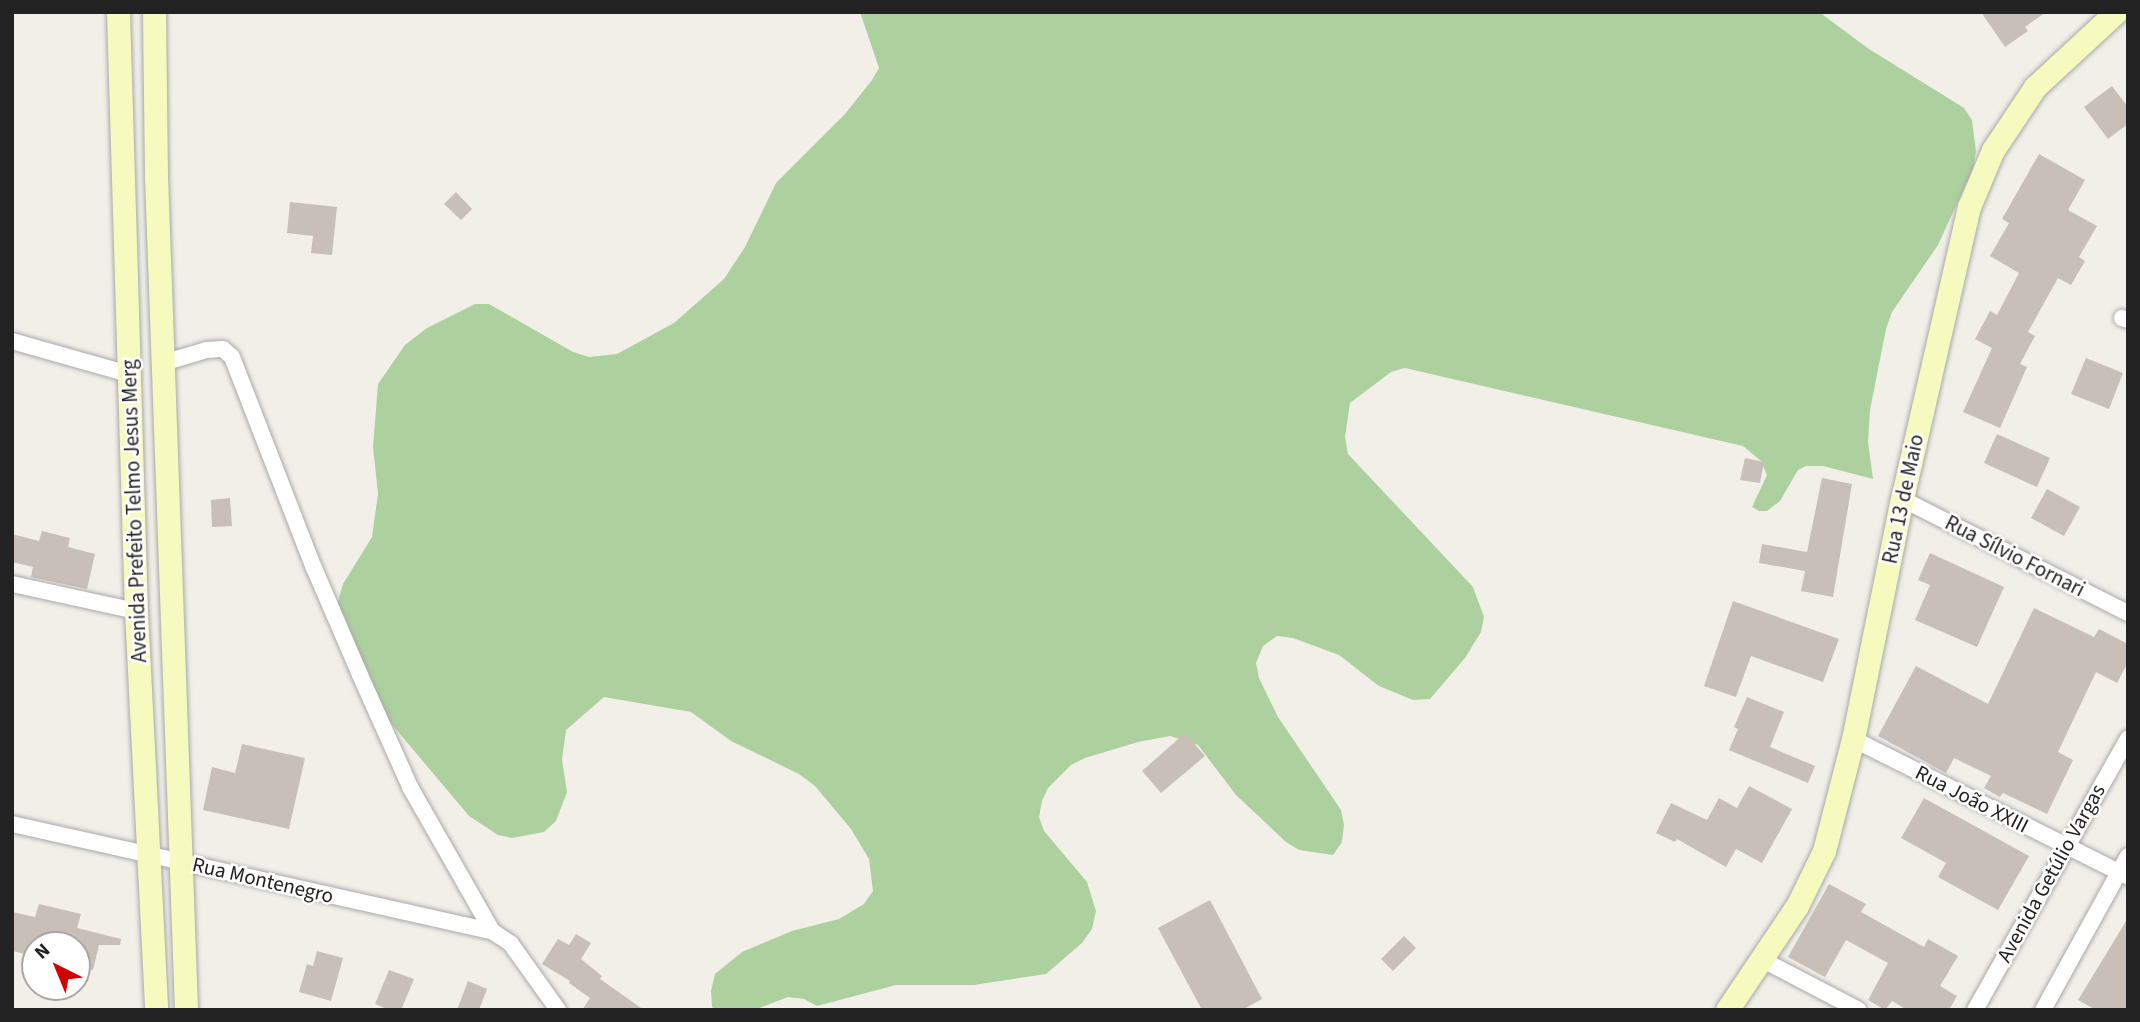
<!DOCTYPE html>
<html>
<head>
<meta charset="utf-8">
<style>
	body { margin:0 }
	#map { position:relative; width:2140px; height:1022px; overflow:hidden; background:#f2efe9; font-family:"Source Sans 3",sans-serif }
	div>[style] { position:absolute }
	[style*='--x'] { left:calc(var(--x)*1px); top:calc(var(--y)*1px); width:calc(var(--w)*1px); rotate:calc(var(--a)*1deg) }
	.forest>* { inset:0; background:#add19e }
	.building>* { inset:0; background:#c7bfb8 }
	.roads { filter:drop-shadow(0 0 2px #a9a9a9) drop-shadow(0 0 2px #a9a9a9) }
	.minor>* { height:16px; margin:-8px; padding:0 8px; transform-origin:8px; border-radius:8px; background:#fff }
	.secondary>* { height:23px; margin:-11.5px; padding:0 11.5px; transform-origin:11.5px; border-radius:11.5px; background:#f7fabf }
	span { translate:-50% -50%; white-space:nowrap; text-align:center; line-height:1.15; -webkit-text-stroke:5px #fff; paint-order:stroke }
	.street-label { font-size:21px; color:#222 }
	.frame { position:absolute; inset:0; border:14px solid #222; pointer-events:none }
	.north { position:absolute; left:21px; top:931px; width:70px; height:70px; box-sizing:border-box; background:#fff; border:2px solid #a7a7a7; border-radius:50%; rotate:317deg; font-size:19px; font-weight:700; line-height:28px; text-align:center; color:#222 }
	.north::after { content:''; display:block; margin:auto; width:24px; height:32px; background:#d40000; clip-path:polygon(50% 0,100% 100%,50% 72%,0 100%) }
</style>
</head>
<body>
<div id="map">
	<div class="forest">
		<i style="clip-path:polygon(860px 12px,1819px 12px,1869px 49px,1964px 108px,1972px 120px,1976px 151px,1973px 169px,1938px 245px,1892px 312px,1886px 329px,1870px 410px,1868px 442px,1873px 479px,1823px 466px,1806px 466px,1798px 470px,1780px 501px,1767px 511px,1759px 511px,1752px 507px,1767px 475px,1761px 461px,1743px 446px,1405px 368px,1391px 372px,1350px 403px,1345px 437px,1348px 454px,1473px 587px,1484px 617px,1481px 632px,1465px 658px,1430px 699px,1413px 700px,1379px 686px,1339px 655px,1293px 638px,1277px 636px,1263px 646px,1256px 663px,1259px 678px,1278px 717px,1341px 810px,1344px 825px,1342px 842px,1333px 855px,1299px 850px,1286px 842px,1236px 795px,1198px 745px,1170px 736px,1138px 742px,1085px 758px,1071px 765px,1048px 788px,1042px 801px,1039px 817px,1044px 831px,1087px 882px,1096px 911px,1092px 929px,1082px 943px,1046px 974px,974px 985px,896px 985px,817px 1006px,804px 999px,788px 997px,754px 1010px,716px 1010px,712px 1007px,711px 991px,715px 974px,742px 952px,792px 931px,839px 919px,864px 904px,873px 891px,869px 859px,851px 829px,815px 786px,799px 774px,731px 741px,691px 712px,604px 697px,566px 730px,562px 760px,567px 792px,556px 821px,544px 832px,512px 838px,498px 835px,469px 816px,352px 677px,334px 631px,334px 614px,343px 584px,372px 537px,378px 494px,373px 447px,378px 384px,405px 345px,427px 328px,475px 304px,489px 304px,573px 352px,589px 357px,617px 354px,674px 323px,724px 279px,745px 247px,776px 183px,845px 114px,872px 80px,879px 68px)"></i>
	</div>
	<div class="building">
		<i style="clip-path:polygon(1981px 12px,2046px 12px,2025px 27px,2028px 31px,2005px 47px)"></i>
		<i style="clip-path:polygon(2112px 86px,2128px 107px,2128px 124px,2108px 139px,2084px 107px)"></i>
		<i style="clip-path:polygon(2039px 154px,2085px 180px,2068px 210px,2097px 226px,2079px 257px,2085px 261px,2071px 285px,2058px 278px,2028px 332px,2035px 336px,2020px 364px,2027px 367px,2000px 428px,1963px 412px,1992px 348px,1975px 339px,1990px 311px,1997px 315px,2019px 273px,1990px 256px,2009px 223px,2002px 219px)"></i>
		<i style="clip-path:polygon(456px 192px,472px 209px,461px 220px,444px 204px)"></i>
		<i style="clip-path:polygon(290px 202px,337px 207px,332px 255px,311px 253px,313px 236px,287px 233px)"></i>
		<i style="clip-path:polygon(2086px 358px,2123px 373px,2109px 409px,2071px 394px)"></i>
		<i style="clip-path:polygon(1997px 434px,2050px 458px,2037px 487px,1984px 463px)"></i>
		<i style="clip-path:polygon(1745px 458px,1764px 462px,1760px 483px,1740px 480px)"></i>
		<i style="clip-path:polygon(1822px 478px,1852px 484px,1833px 597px,1801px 591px,1805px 571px,1759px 563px,1762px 544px,1807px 552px)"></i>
		<i style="clip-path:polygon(2047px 489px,2080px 507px,2064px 536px,2031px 518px)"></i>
		<i style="clip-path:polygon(230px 498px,232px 526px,212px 527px,211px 500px)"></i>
		<i style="clip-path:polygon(42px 531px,70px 538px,68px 547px,95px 554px,87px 589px,31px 577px,33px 567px,12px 562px,12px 534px,39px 541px)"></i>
		<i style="clip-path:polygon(1930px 553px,2004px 587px,1977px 647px,1915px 620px,1930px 585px,1918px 580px)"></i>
		<i style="clip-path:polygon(1733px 601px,1839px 639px,1823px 682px,1751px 656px,1736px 697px,1704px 686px)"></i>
		<i style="clip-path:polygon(2034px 608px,2094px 637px,2099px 629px,2128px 644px,2128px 662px,2117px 683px,2096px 672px,2058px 752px,2073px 760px,2047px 814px,2003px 793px,2000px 797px,1984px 788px,1991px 776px,1954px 758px,1946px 773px,1878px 736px,1916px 666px,1988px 704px)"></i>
		<i style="clip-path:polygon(1747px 697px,1784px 712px,1770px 747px,1815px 766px,1808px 783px,1729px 750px,1738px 729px,1734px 727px)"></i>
		<i style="clip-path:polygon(1185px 733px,1205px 756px,1161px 793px,1142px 771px)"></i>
		<i style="clip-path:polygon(242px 744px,305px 758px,289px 829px,203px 810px,212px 767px,235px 773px)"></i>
		<i style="clip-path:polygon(1749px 786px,1792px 809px,1762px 863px,1736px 849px,1726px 867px,1677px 839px,1675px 842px,1656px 833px,1671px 803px,1707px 820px,1719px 798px,1737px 808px)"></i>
		<i style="clip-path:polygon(1924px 798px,2029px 856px,1998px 910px,1938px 877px,1946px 863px,1901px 838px)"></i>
		<i style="clip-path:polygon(1829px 884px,1866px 904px,1861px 912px,1924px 947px,1928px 939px,1958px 956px,1940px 986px,1957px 996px,1949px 1010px,1907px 1010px,1892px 1001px,1885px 1010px,1868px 1000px,1888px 963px,1846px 940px,1825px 977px,1788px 957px)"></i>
		<i style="clip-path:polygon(1210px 900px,1262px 999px,1242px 1010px,1202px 1010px,1158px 928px)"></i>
		<i style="clip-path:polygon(39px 904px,81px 914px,77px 928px,121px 939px,120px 945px,99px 945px,93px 970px,77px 966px,77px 945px,35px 945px,35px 956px,12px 951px,12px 912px,35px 917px)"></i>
		<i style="clip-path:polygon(2128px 918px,2128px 1010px,2096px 1010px,2078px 1000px)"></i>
		<i style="clip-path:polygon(576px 934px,591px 943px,581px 959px,602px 976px,600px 979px,644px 1010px,582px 1010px,590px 998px,569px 983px,570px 981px,542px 964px,558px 939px,569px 945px)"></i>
		<i style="clip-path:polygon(1404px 936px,1416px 948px,1393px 971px,1381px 959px)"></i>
		<i style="clip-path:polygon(317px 951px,343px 958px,331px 1001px,299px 992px,307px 964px,313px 966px)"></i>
		<i style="clip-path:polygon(389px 970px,414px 979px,401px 1010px,390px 1010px,375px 1004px)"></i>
		<i style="clip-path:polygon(468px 981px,487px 989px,479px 1010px,457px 1010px)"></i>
	</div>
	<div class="roads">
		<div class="minor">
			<i style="--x:2122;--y:318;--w:6;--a:18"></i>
			<i style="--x:12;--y:341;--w:122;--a:15.8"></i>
			<i style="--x:163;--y:363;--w:46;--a:-16.5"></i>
			<i style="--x:207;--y:350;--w:16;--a:-4"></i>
			<i style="--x:223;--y:349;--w:12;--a:42"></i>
			<i style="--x:232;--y:357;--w:226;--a:68.8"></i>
			<i style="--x:314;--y:568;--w:116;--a:66.7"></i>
			<i style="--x:360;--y:675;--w:123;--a:65.9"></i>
			<i style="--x:410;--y:787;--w:166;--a:60.3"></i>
			<i style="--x:1902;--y:499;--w:253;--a:26.8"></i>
			<i style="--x:12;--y:584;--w:127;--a:12.3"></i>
			<i style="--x:1853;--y:739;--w:308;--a:26.6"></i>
			<i style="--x:12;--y:824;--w:492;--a:12.6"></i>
			<i style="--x:492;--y:931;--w:23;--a:34"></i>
			<i style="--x:511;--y:944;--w:81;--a:54.5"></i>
			<i style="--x:1761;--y:959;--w:110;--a:27.5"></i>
			<i style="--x:1975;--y:1010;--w:312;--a:-60.6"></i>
			<i style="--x:2043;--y:1010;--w:176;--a:-61.1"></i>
		</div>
		<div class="secondary">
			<i style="--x:118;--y:12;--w:599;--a:88.28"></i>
			<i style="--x:136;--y:611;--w:400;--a:87.1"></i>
			<i style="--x:154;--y:12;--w:164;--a:89.3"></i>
			<i style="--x:156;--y:176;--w:835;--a:87.94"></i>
			<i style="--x:1727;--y:1010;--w:125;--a:-56.1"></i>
			<i style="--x:1797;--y:906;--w:61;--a:-63.9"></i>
			<i style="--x:1824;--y:851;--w:116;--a:-75.5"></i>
			<i style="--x:1853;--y:739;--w:245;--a:-78.5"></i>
			<i style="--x:1902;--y:499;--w:300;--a:-77.1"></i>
			<i style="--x:1969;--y:207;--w:62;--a:-67.2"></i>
			<i style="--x:1993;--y:150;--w:76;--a:-56.3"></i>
			<i style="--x:2035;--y:87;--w:110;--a:-42.8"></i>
		</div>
	</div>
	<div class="street-label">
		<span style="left:1903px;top:499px;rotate:-78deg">Rua 13 de Maio</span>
		<span style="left:134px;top:511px;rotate:-92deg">Avenida Prefeito Telmo Jesus Merg</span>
		<span style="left:2015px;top:556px;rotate:27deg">Rua Sílvio Fornari</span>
		<span style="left:1972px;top:799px;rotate:27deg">Rua João XXIII</span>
		<span style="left:2051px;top:873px;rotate:-61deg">Avenida Getúlio Vargas</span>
		<span style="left:263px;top:880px;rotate:13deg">Rua Montenegro</span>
	</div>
	<div class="frame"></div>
	<div class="north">N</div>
</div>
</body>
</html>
